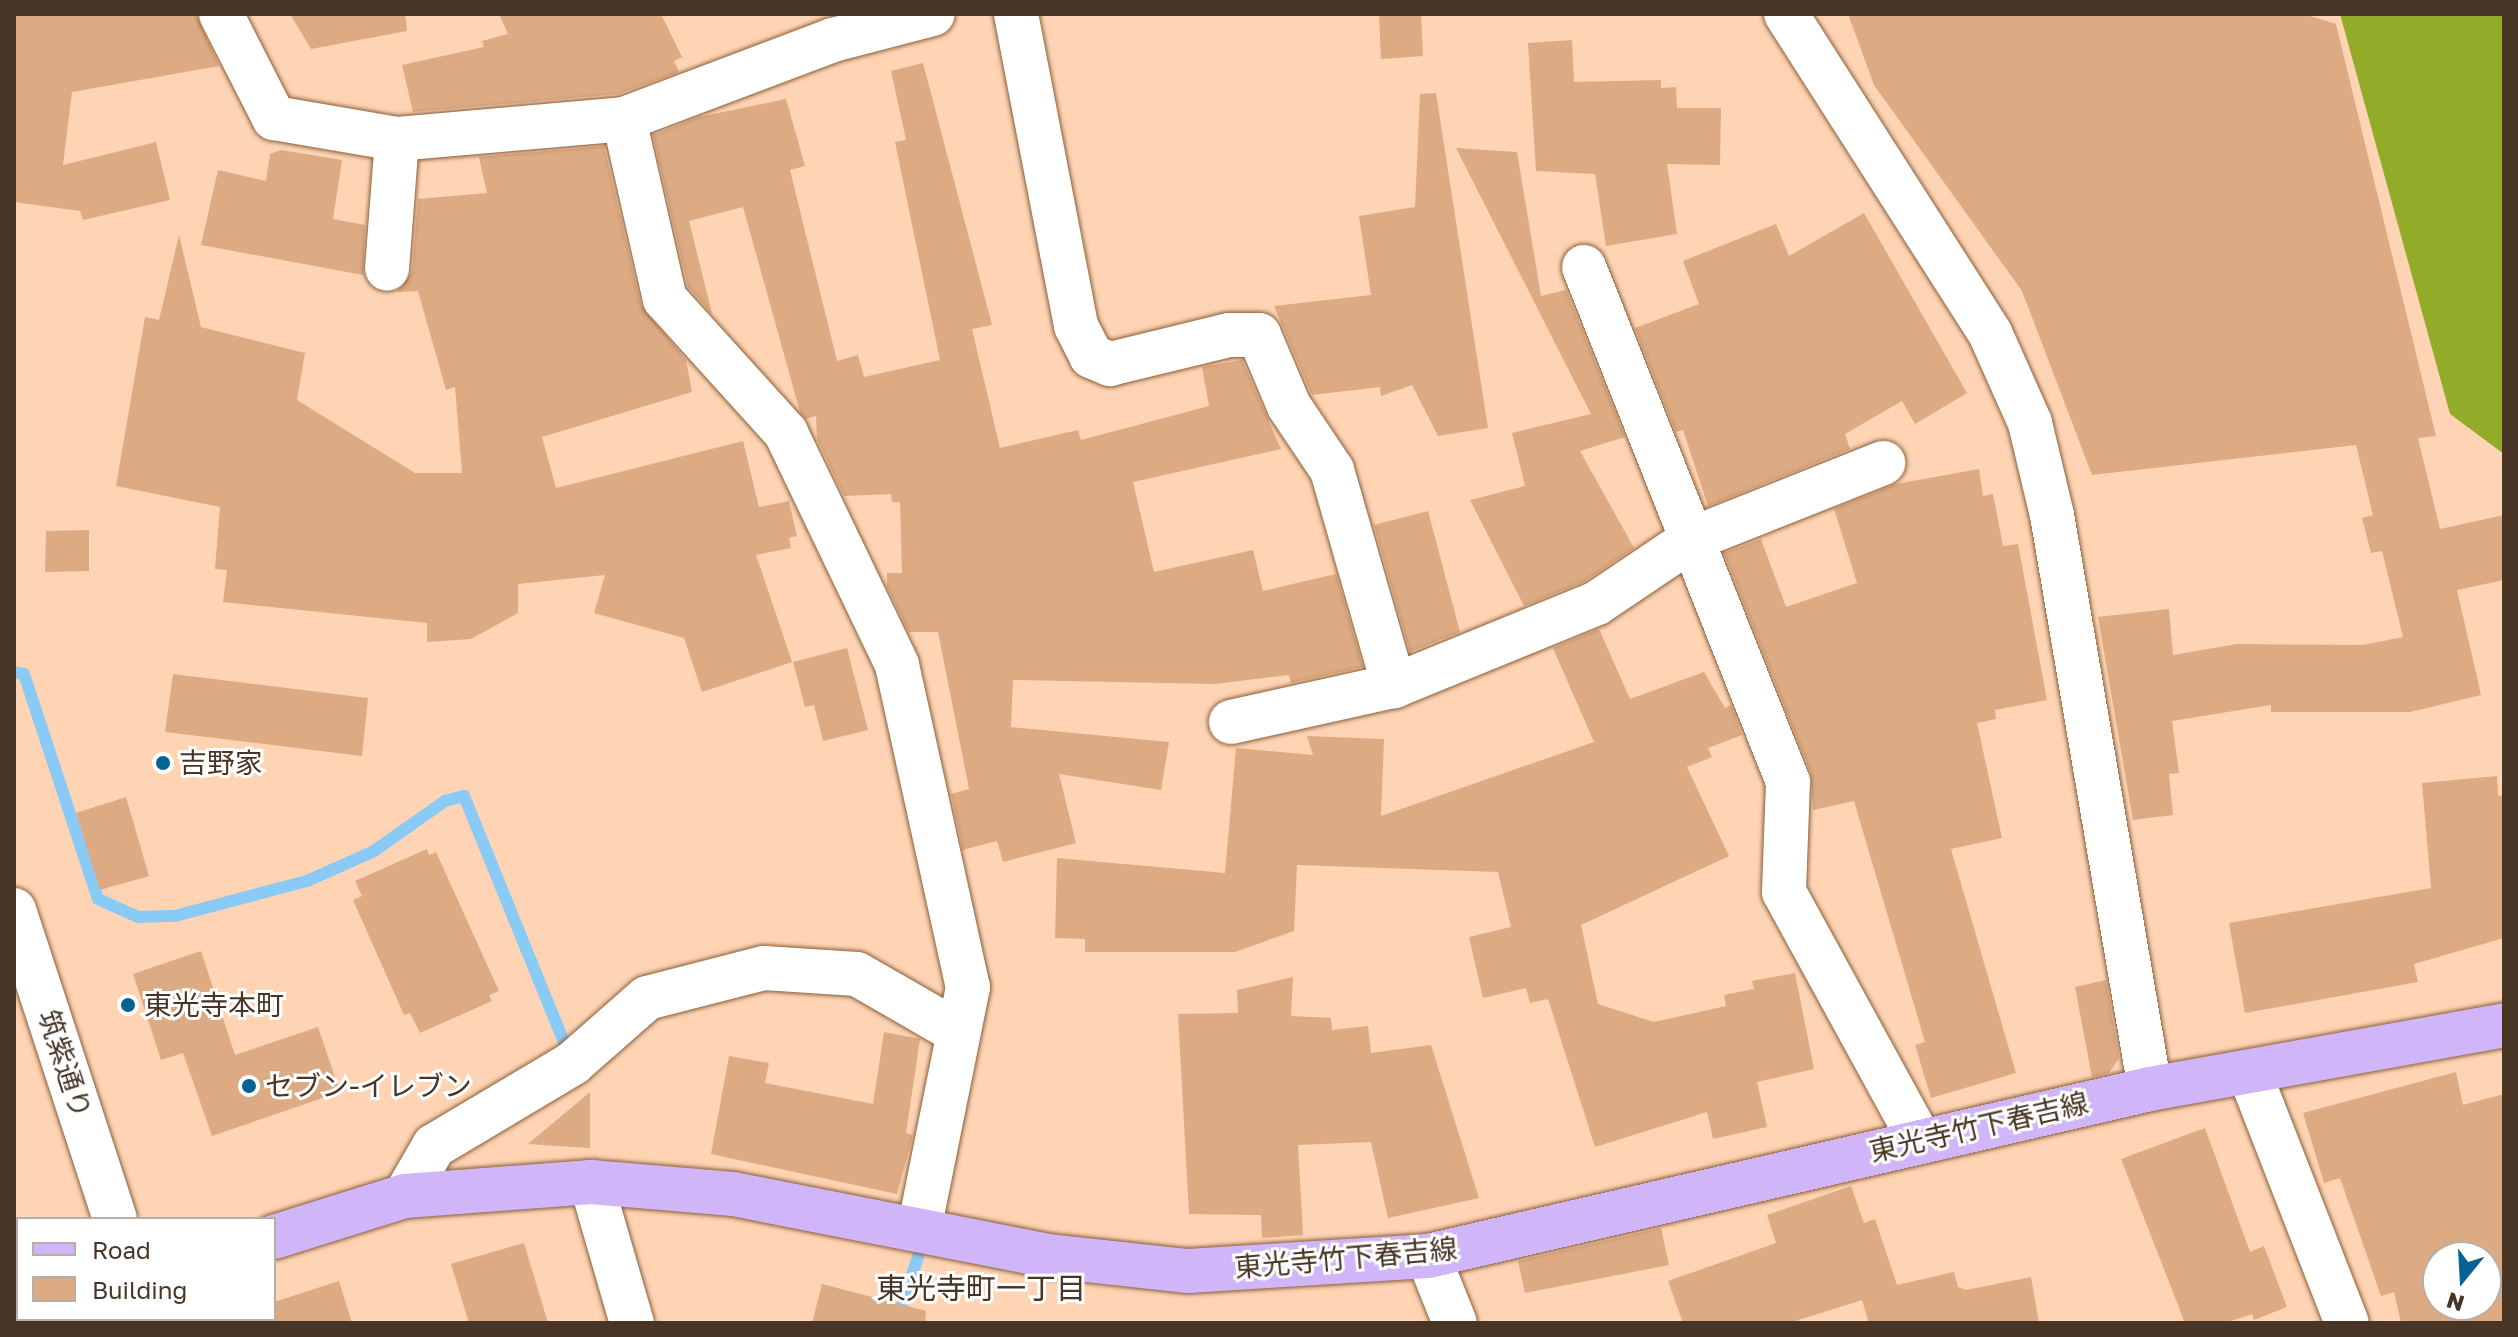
<!DOCTYPE html>
<html>
<head>
<meta charset="utf-8">
<style>
	body { margin:0 }
	#map { position:relative; width:2518px; height:1337px; overflow:hidden; background:#fed4b4; font-family:"Golos Text","Noto Sans JP",sans-serif }
	div>[style] { position:absolute }
	[style*='--x'] { left:calc(var(--x)*1px); top:calc(var(--y)*1px); width:calc(var(--w)*1px); rotate:calc(var(--a)*1deg) }
	.forest>* { inset:0; background:#92ab28 }
	.stream>* { height:12px; margin:-6px; padding:0 6px; transform-origin:6px; border-radius:6px; background:#8acaf7 }
	.building>* { inset:0; background:#ddab83 }
	.roads { filter:drop-shadow(0 0 2px #8b5e38) drop-shadow(0 0 2px #8b5e38) }
	.minor>* { height:44px; margin:-22px; padding:0 22px; transform-origin:22px; border-radius:22px; background:#fff }
	.major>* { height:44px; margin:-22px; padding:0 22px; transform-origin:22px; border-radius:22px; background:#d0b6f8 }
	.dots>* { width:22px; height:22px; translate:-50% -50%; box-sizing:border-box; border:4px solid #fefffe; border-radius:50% }
	span { translate:-50% -50%; white-space:nowrap; text-align:center; line-height:1.15; -webkit-text-stroke:6px #fefffe; paint-order:stroke }
	.poi-label { font-size:28px; color:#493525 }
	.left { translate:0 -50%; text-align:left }
	.street-label { font-size:28px; color:#493525 }
	.neighbourhood-label { font-size:30px; color:#493525 }
	.frame { position:absolute; inset:0; border:16px solid #493525; pointer-events:none }
	.legend { position:absolute; left:16px; top:1217px; width:260px; height:104px; box-sizing:border-box; background:#fefffe; border:2px solid #b6aea7; margin:0; padding:10px 14px; list-style:none; font-size:24px; color:#493525 }
	.legend li { display:flex; align-items:center; gap:16px; height:40px }
	.legend b { width:40px; border:2px solid #b6aea7 }
	.north { position:absolute; left:2422px; top:1241px; width:80px; height:80px; box-sizing:border-box; background:#fefffe; border:2px solid #b6aea7; border-radius:50%; rotate:198deg; font-size:22px; font-weight:700; line-height:32px; text-align:center; color:#493525 }
	.north::after { content:''; display:block; margin:auto; width:28px; height:36px; background:#046393; clip-path:polygon(50% 0,100% 100%,50% 72%,0 100%) }
</style>
</head>
<body>
<div id="map">
	<div class="forest">
		<i style="clip-path:polygon(2340px 14px,2504px 14px,2504px 454px,2450px 414px)"></i>
	</div>
	<div class="stream">
		<i style="--x:14;--y:672;--w:10;--a:11"></i>
		<i style="--x:24;--y:674;--w:237;--a:71.8"></i>
		<i style="--x:98;--y:899;--w:44;--a:24.2"></i>
		<i style="--x:138;--y:917;--w:37;--a:-2"></i>
		<i style="--x:175;--y:916;--w:137;--a:-14.9"></i>
		<i style="--x:307;--y:881;--w:73;--a:-24.1"></i>
		<i style="--x:374;--y:851;--w:87;--a:-35.2"></i>
		<i style="--x:445;--y:801;--w:20;--a:-15"></i>
		<i style="--x:464;--y:796;--w:276;--a:67.9"></i>
		<i style="--x:568;--y:1052;--w:5;--a:-22"></i>
		<i style="--x:896;--y:1323;--w:89;--a:-71.6"></i>
	</div>
	<div class="building">
		<i style="clip-path:polygon(14px 14px,196px 14px,219px 66px,72px 92px,63px 165px,156px 142px,170px 200px,83px 220px,80px 211px,14px 202px)"></i>
		<i style="clip-path:polygon(290px 14px,405px 14px,407px 31px,311px 49px)"></i>
		<i style="clip-path:polygon(499px 14px,661px 14px,682px 57px,674px 61px,679px 72px,618px 94px,413px 112px,402px 65px,484px 47px,482px 41px,508px 34px)"></i>
		<i style="clip-path:polygon(1379px 14px,1421px 14px,1423px 56px,1381px 59px)"></i>
		<i style="clip-path:polygon(1848px 14px,2304px 14px,2336px 24px,2436px 436px,2418px 438px,2440px 529px,2504px 515px,2504px 580px,2457px 590px,2481px 695px,2410px 712px,2271px 712px,2271px 705px,2172px 721px,2179px 773px,2169px 774px,2173px 815px,2133px 820px,2098px 617px,2169px 609px,2173px 655px,2237px 644px,2363px 645px,2403px 637px,2382px 551px,2371px 553px,2362px 518px,2373px 515px,2356px 445px,2092px 475px,2022px 291px,1874px 85px)"></i>
		<i style="clip-path:polygon(1572px 40px,1574px 82px,1661px 80px,1661px 88px,1676px 87px,1677px 108px,1721px 108px,1720px 165px,1667px 164px,1677px 234px,1606px 246px,1595px 174px,1536px 171px,1528px 43px)"></i>
		<i style="clip-path:polygon(923px 63px,992px 325px,972px 329px,1000px 448px,1078px 430px,1081px 440px,1209px 406px,1202px 367px,1242px 360px,1281px 449px,1133px 482px,1154px 572px,1253px 550px,1263px 591px,1336px 574px,1363px 667px,1291px 683px,1289px 675px,1214px 684px,1013px 680px,1011px 727px,1169px 742px,1161px 790px,1059px 774px,1076px 843px,1003px 862px,997px 841px,963px 850px,951px 794px,969px 789px,938px 632px,909px 632px,887px 586px,887px 573px,902px 573px,900px 502px,892px 502px,891px 494px,844px 496px,817px 439px,816px 416px,806px 419px,800px 412px,743px 207px,689px 221px,712px 314px,688px 287px,653px 135px,699px 117px,786px 99px,805px 166px,790px 170px,837px 361px,858px 355px,864px 377px,940px 360px,895px 142px,906px 140px,891px 71px)"></i>
		<i style="clip-path:polygon(1436px 93px,1488px 428px,1438px 436px,1412px 385px,1381px 396px,1380px 387px,1312px 395px,1274px 306px,1371px 295px,1359px 216px,1415px 207px,1420px 94px)"></i>
		<i style="clip-path:polygon(604px 146px,641px 305px,686px 360px,692px 392px,542px 437px,556px 488px,743px 441px,759px 507px,789px 501px,797px 536px,789px 538px,791px 548px,756px 555px,792px 662px,702px 692px,684px 638px,594px 613px,605px 575px,518px 584px,518px 613px,471px 639px,427px 642px,427px 623px,223px 602px,227px 570px,215px 569px,220px 507px,116px 486px,145px 317px,159px 320px,179px 235px,201px 327px,305px 353px,297px 400px,415px 473px,462px 473px,455px 387px,446px 390px,418px 291px,397px 292px,412px 272px,418px 199px,487px 193px,479px 157px)"></i>
		<i style="clip-path:polygon(1456px 148px,1517px 152px,1541px 296px,1566px 290px,1625px 437px,1580px 451px,1634px 548px,1585px 581px,1524px 606px,1470px 500px,1525px 486px,1512px 433px,1591px 414px)"></i>
		<i style="clip-path:polygon(281px 150px,342px 160px,333px 219px,365px 225px,363px 275px,201px 245px,218px 170px,266px 181px,270px 154px)"></i>
		<i style="clip-path:polygon(1864px 213px,1967px 393px,1915px 424px,1902px 401px,1845px 434px,1850px 449px,1708px 506px,1683px 430px,1676px 432px,1635px 328px,1699px 304px,1683px 261px,1776px 224px,1789px 256px)"></i>
		<i style="clip-path:polygon(1979px 469px,1983px 496px,1993px 494px,2003px 546px,2018px 544px,2047px 700px,1995px 710px,1996px 719px,1977px 723px,2002px 838px,1951px 849px,2016px 1073px,1931px 1098px,1915px 1045px,1925px 1042px,1854px 801px,1813px 810px,1811px 773px,1724px 553px,1761px 539px,1786px 607px,1857px 583px,1834px 509px,1896px 484px)"></i>
		<i style="clip-path:polygon(1428px 511px,1460px 632px,1410px 652px,1374px 525px)"></i>
		<i style="clip-path:polygon(89px 530px,89px 571px,45px 572px,46px 531px)"></i>
		<i style="clip-path:polygon(1599px 629px,1630px 699px,1704px 672px,1725px 708px,1731px 705px,1742px 735px,1708px 748px,1712px 757px,1687px 767px,1729px 856px,1581px 925px,1598px 1004px,1654px 1022px,1726px 1006px,1724px 995px,1754px 989px,1752px 981px,1795px 973px,1814px 1069px,1757px 1082px,1767px 1127px,1713px 1139px,1707px 1112px,1595px 1147px,1548px 999px,1530px 1003px,1526px 988px,1483px 998px,1469px 937px,1511px 927px,1498px 872px,1297px 865px,1294px 931px,1235px 952px,1085px 952px,1085px 939px,1055px 938px,1057px 858px,1225px 873px,1236px 748px,1313px 755px,1307px 736px,1384px 739px,1381px 816px,1594px 742px,1553px 648px)"></i>
		<i style="clip-path:polygon(847px 648px,868px 730px,823px 741px,814px 705px,805px 707px,793px 662px)"></i>
		<i style="clip-path:polygon(173px 674px,368px 698px,362px 756px,165px 732px)"></i>
		<i style="clip-path:polygon(2497px 776px,2498px 796px,2504px 795px,2504px 938px,2414px 964px,2418px 982px,2245px 1013px,2229px 923px,2431px 888px,2422px 783px)"></i>
		<i style="clip-path:polygon(126px 797px,149px 876px,100px 890px,76px 813px)"></i>
		<i style="clip-path:polygon(427px 849px,429px 855px,436px 852px,499px 991px,489px 995px,492px 1001px,420px 1033px,410px 1013px,404px 1015px,353px 900px,362px 896px,355px 881px)"></i>
		<i style="clip-path:polygon(201px 951px,235px 1055px,318px 1027px,340px 1092px,212px 1136px,183px 1053px,161px 1060px,133px 974px)"></i>
		<i style="clip-path:polygon(1293px 977px,1291px 1016px,1331px 1018px,1332px 1030px,1368px 1026px,1371px 1053px,1431px 1045px,1479px 1198px,1388px 1218px,1371px 1142px,1298px 1145px,1303px 1235px,1262px 1238px,1261px 1215px,1189px 1214px,1178px 1014px,1238px 1013px,1237px 990px)"></i>
		<i style="clip-path:polygon(2106px 980px,2119px 1058px,2109px 1073px,2092px 1077px,2075px 987px)"></i>
		<i style="clip-path:polygon(884px 1032px,920px 1039px,906px 1133px,913px 1135px,897px 1194px,711px 1154px,729px 1056px,769px 1063px,765px 1083px,873px 1104px)"></i>
		<i style="clip-path:polygon(evenodd,2456px 1072px,2463px 1105px,2504px 1094px,2504px 1323px,2401px 1323px,2394px 1292px,2381px 1296px,2340px 1178px,2324px 1183px,2303px 1113px,2456px 1072px,2438px 1257px,2486px 1257px,2486px 1305px,2438px 1305px,2438px 1257px)"></i>
		<i style="clip-path:polygon(590px 1092px,590px 1148px,528px 1144px)"></i>
		<i style="clip-path:polygon(2205px 1128px,2250px 1252px,2264px 1246px,2287px 1307px,2254px 1320px,2252px 1314px,2225px 1323px,2185px 1323px,2121px 1159px)"></i>
		<i style="clip-path:polygon(1851px 1186px,1864px 1223px,1875px 1219px,1897px 1285px,1954px 1272px,1958px 1287px,1966px 1290px,2031px 1277px,2039px 1323px,1869px 1323px,1862px 1300px,1789px 1323px,1683px 1323px,1668px 1281px,1776px 1243px,1767px 1215px)"></i>
		<i style="clip-path:polygon(1661px 1228px,1669px 1265px,1525px 1293px,1518px 1261px)"></i>
		<i style="clip-path:polygon(524px 1243px,548px 1323px,469px 1323px,451px 1264px)"></i>
		<i style="clip-path:polygon(339px 1281px,352px 1323px,231px 1323px,274px 1319px,274px 1302px)"></i>
		<i style="clip-path:polygon(822px 1284px,926px 1311px,925px 1323px,812px 1323px)"></i>
	</div>
	<div class="roads">
		<div class="minor">
			<i style="--x:221;--y:14;--w:117;--a:63"></i>
			<i style="--x:274;--y:118;--w:125;--a:9.7"></i>
			<i style="--x:397;--y:139;--w:130;--a:94.4"></i>
			<i style="--x:1016;--y:14;--w:318;--a:79.1"></i>
			<i style="--x:1076;--y:326;--w:34;--a:63"></i>
			<i style="--x:1091;--y:356;--w:21;--a:23"></i>
			<i style="--x:1110;--y:364;--w:122;--a:-13.7"></i>
			<i style="--x:1229;--y:335;--w:30;--a:0"></i>
			<i style="--x:1259;--y:335;--w:77;--a:67.1"></i>
			<i style="--x:1289;--y:406;--w:77;--a:56.1"></i>
			<i style="--x:1332;--y:470;--w:225;--a:74"></i>
			<i style="--x:1786;--y:14;--w:379;--a:57.4"></i>
			<i style="--x:1990;--y:333;--w:98;--a:66"></i>
			<i style="--x:2030;--y:423;--w:95;--a:76.6"></i>
			<i style="--x:2052;--y:515;--w:582;--a:80.31"></i>
			<i style="--x:624;--y:119;--w:223;--a:-20.7"></i>
			<i style="--x:833;--y:40;--w:103;--a:-14.6"></i>
			<i style="--x:397;--y:139;--w:228;--a:-5"></i>
			<i style="--x:624;--y:119;--w:185;--a:77.2"></i>
			<i style="--x:665;--y:299;--w:181;--a:47.9"></i>
			<i style="--x:786;--y:433;--w:257;--a:64.4"></i>
			<i style="--x:897;--y:665;--w:330;--a:77.6"></i>
			<i style="--x:968;--y:987;--w:247;--a:101.4"></i>
			<i style="--x:1584;--y:267;--w:554;--a:68.39"></i>
			<i style="--x:1788;--y:782;--w:110;--a:92.1"></i>
			<i style="--x:1784;--y:892;--w:283;--a:61.3"></i>
			<i style="--x:1231;--y:722;--w:167;--a:-12.5"></i>
			<i style="--x:1394;--y:686;--w:219;--a:-22.2"></i>
			<i style="--x:1597;--y:603;--w:115;--a:-34"></i>
			<i style="--x:1692;--y:539;--w:206;--a:-21.7"></i>
			<i style="--x:14;--y:910;--w:325;--a:71.9"></i>
			<i style="--x:2249;--y:1072;--w:269;--a:68.7"></i>
			<i style="--x:591;--y:1182;--w:147;--a:73.8"></i>
			<i style="--x:405;--y:1196;--w:58;--a:-59.9"></i>
			<i style="--x:434;--y:1146;--w:162;--a:-30.8"></i>
			<i style="--x:573;--y:1063;--w:98;--a:-41.3"></i>
			<i style="--x:647;--y:998;--w:121;--a:-14.4"></i>
			<i style="--x:764;--y:968;--w:93;--a:3.7"></i>
			<i style="--x:857;--y:974;--w:116;--a:29.9"></i>
			<i style="--x:1428;--y:1256;--w:72;--a:68.1"></i>
			<i style="--x:148;--y:1319;--w:4;--a:76"></i>
		</div>
		<div class="major">
			<i style="--x:274;--y:1237;--w:137;--a:-17.4"></i>
			<i style="--x:405;--y:1196;--w:187;--a:-4.3"></i>
			<i style="--x:591;--y:1182;--w:143;--a:4.8"></i>
			<i style="--x:733;--y:1194;--w:322;--a:11.1"></i>
			<i style="--x:1049;--y:1256;--w:140;--a:6.2"></i>
			<i style="--x:1188;--y:1271;--w:240;--a:-3.6"></i>
			<i style="--x:1428;--y:1256;--w:741;--a:-13.02"></i>
			<i style="--x:2150;--y:1089;--w:360;--a:-10.2"></i>
			<i style="--x:64;--y:1323;--w:9;--a:-27"></i>
		</div>
	</div>
	<div class="dots">
		<i style="left:163px;top:763px;background:#046393"></i>
		<i style="left:128px;top:1005px;background:#046393"></i>
		<i style="left:249px;top:1086px;background:#046393"></i>
	</div>
	<div class="poi-label">
		<span class="left" style="left:179px;top:763px">吉野家</span>
		<span class="left" style="left:144px;top:1005px">東光寺本町</span>
		<span class="left" style="left:265px;top:1086px">セブン-イレブン</span>
	</div>
	<div class="street-label">
		<span style="left:65px;top:1064px;rotate:72deg">筑紫通り</span>
		<span style="left:1979px;top:1127px;rotate:-13deg">東光寺竹下春吉線</span>
		<span style="left:1346px;top:1258px;rotate:-5deg">東光寺竹下春吉線</span>
	</div>
	<div class="neighbourhood-label">
		<span style="left:981px;top:1288px">東光寺町一丁目</span>
	</div>
	<div class="frame"></div>
	<ul class="legend">
	<li><b style="height:10px;background:#d0b6f8"></b>Road</li>
	<li><b style="height:22px;background:#ddab83"></b>Building</li>
	</ul>
	<div class="north">N</div>
</div>
</body>
</html>
